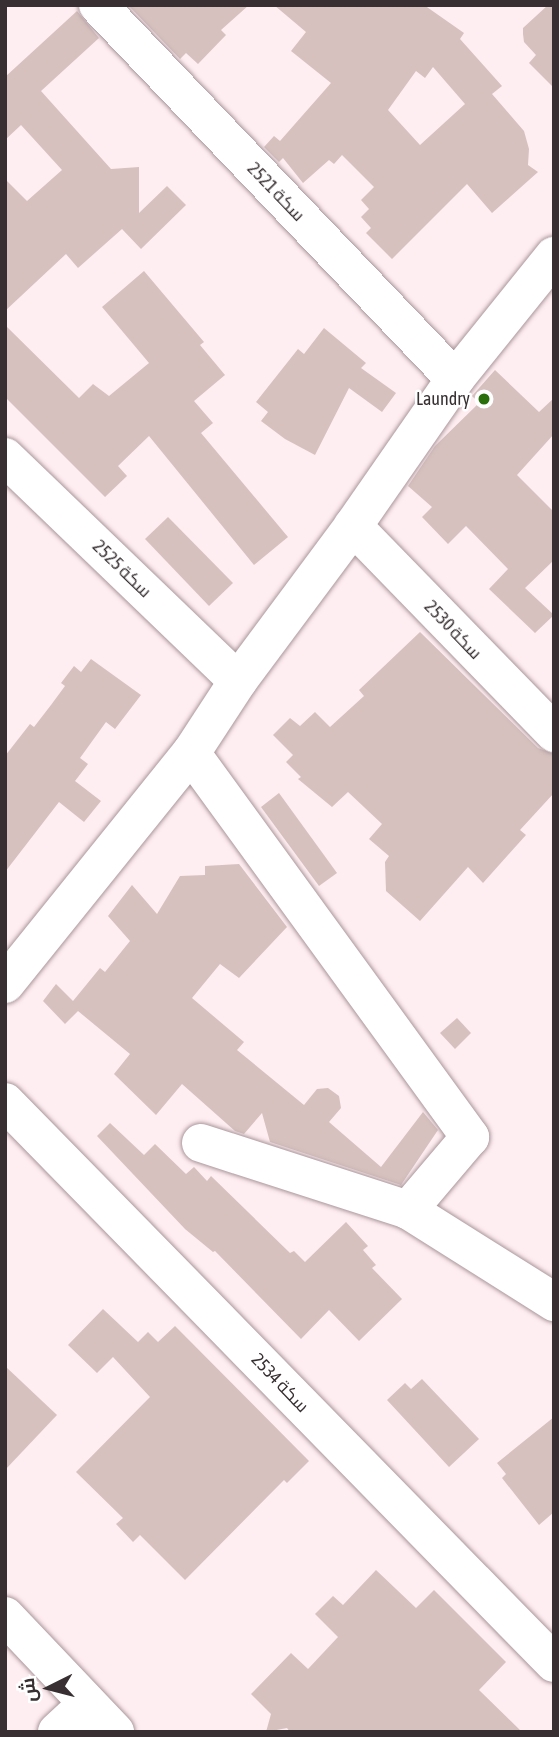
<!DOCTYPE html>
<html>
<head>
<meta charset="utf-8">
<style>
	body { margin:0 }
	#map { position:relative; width:559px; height:1737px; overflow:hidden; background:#feedf1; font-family:"Asap Condensed",Cairo,sans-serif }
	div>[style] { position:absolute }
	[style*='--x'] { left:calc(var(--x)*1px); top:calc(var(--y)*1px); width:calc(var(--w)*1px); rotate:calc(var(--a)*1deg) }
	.building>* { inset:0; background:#d6c1be }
	.roads { filter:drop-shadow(0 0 2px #aa969b) drop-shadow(0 0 2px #aa969b) }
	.minor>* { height:38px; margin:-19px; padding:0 19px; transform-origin:19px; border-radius:19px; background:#fff }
	.dots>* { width:19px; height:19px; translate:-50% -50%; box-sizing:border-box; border:4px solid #fff; border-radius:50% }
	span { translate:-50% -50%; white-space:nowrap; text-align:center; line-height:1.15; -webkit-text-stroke:5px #fff; paint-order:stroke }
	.street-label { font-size:18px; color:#372f31 }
	.poi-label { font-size:18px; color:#372f31 }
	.right { translate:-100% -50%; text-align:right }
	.frame { position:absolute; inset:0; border:7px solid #372f31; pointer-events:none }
	.north { position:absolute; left:14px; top:1653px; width:70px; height:70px; -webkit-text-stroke:5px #fff; paint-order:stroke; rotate:264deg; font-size:19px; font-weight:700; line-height:28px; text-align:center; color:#372f31 }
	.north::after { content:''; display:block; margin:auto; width:24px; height:32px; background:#372f31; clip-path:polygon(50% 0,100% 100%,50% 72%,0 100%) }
</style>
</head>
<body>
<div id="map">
	<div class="building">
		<i style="clip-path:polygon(128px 5px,249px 5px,221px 30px,226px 35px,198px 64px,186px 53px,180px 59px)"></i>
		<i style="clip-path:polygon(evenodd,274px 5px,424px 5px,464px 33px,460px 39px,502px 86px,492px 94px,524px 131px,529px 149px,528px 165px,538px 172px,492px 213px,467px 184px,392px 259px,366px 233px,371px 228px,361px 217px,369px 209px,361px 200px,374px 187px,342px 155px,334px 164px,329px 160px,303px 183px,283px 158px,279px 162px,264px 147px,274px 136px,280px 141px,331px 83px,291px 51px,306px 32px,274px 5px,433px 67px,465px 104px,420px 145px,388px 110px,416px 71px,425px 78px,433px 67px)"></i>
		<i style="clip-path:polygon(548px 5px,554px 5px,554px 88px,529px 63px,536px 55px,524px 42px,523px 34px,523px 28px)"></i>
		<i style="clip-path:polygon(77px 11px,99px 38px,41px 91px,111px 169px,139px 167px,139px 213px,167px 186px,186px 205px,141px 249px,122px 229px,78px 268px,66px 254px,5px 311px,5px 179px,27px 201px,62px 170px,21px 125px,5px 140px,5px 77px)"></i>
		<i style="clip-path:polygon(144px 271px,204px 342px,200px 345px,225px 375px,194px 401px,213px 423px,201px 433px,288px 537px,254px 565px,149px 436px,118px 466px,127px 476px,105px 497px,5px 397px,5px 325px,79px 398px,93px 384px,109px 396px,149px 363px,102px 307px)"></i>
		<i style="clip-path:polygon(324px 328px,366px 363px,361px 368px,396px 393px,382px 412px,349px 388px,315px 455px,285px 439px,261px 421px,268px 412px,256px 402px,298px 349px,304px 354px)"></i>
		<i style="clip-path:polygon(495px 370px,539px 412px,554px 398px,554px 434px,517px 475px,554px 512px,554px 560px,525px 588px,554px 615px,535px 633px,489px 589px,508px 569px,466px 526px,448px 544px,422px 517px,432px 507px,408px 486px,435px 446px,479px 403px,472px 396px)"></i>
		<i style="clip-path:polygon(168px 517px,233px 583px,209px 606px,145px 539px)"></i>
		<i style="clip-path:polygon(420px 632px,538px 748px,554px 754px,554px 793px,520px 830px,526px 835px,483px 883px,468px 867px,420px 921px,386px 891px,385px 862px,389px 856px,369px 839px,382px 824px,348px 792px,332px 807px,298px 779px,301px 777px,286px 762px,293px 755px,273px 735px,290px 718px,300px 726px,315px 712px,330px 727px,364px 696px,359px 690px)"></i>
		<i style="clip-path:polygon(91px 659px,141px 695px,115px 729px,106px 722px,80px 758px,88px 764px,75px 781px,101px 801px,84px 822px,59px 802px,5px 872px,5px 756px,30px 724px,34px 727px,51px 705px,65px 686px,61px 683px,74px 666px,81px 672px)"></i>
		<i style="clip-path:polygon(279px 793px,337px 873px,319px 886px,261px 807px)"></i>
		<i style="clip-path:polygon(239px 864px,287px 927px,239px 978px,220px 964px,192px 998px,244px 1042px,237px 1050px,304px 1105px,317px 1089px,328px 1088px,339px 1096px,341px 1108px,329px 1122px,381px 1167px,423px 1112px,438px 1130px,401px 1185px,270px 1142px,262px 1113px,244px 1134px,235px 1131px,182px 1084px,156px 1115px,114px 1074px,130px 1054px,78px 1011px,65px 1024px,43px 1001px,56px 984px,73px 1001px,100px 968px,105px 972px,130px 941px,108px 916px,132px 885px,157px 914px,180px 876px,205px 875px,205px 866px)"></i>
		<i style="clip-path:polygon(457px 1018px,471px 1033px,455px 1049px,440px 1033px)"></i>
		<i style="clip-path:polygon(110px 1123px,144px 1155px,155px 1144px,186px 1174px,194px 1167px,207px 1181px,211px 1176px,290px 1253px,294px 1251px,305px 1262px,346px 1222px,368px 1246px,363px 1250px,376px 1265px,372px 1268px,402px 1299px,359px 1341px,329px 1310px,301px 1339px,215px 1251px,213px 1252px,185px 1229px,97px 1136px)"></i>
		<i style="clip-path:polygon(103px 1309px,138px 1342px,148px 1332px,158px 1342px,175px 1326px,309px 1461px,287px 1483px,284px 1480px,185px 1580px,140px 1535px,133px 1542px,116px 1524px,123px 1518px,76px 1472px,150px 1397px,113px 1357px,97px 1373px,68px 1345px)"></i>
		<i style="clip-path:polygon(5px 1366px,57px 1415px,5px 1470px)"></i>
		<i style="clip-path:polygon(422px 1379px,479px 1439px,449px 1467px,387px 1400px,405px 1383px,411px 1389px)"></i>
		<i style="clip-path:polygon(554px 1417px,554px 1512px,539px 1525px,502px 1478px,506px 1474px,497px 1463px)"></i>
		<i style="clip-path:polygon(376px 1570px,416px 1608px,434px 1590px,506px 1662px,479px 1690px,522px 1732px,290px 1732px,287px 1728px,266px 1732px,271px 1714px,251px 1694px,291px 1653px,308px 1669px,338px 1637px,315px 1614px,333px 1596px,343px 1605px)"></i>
	</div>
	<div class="roads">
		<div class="minor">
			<i style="--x:98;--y:5;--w:517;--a:46.33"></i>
			<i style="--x:5;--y:457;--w:323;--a:43.9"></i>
			<i style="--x:353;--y:526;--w:289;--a:45.8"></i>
			<i style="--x:191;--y:753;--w:475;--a:54"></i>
			<i style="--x:470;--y:1137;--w:96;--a:130.3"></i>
			<i style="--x:5;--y:984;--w:297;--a:-51.2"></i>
			<i style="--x:191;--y:753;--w:86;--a:-56.9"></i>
			<i style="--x:238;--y:681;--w:193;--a:-53.4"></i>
			<i style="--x:353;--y:526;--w:179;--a:-55.2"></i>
			<i style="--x:455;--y:379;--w:158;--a:-51.2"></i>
			<i style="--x:5;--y:1102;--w:785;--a:45.62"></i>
			<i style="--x:201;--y:1143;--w:218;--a:17.9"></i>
			<i style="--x:408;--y:1210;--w:173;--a:32.2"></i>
			<i style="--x:5;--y:1616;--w:160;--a:46.5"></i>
			<i style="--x:57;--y:1732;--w:41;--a:-43"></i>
		</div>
	</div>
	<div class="dots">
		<i style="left:484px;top:399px;background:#296e0b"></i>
	</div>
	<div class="street-label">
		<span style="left:276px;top:192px;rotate:46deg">سكة 2521</span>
		<span style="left:122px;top:569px;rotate:44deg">سكة 2525</span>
		<span style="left:453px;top:630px;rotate:46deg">سكة 2530</span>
		<span style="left:280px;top:1383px;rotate:46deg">سكة 2534</span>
	</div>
	<div class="poi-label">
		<span class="right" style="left:470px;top:399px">Laundry</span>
	</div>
	<div class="frame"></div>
	<div class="north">ش</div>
</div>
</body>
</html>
